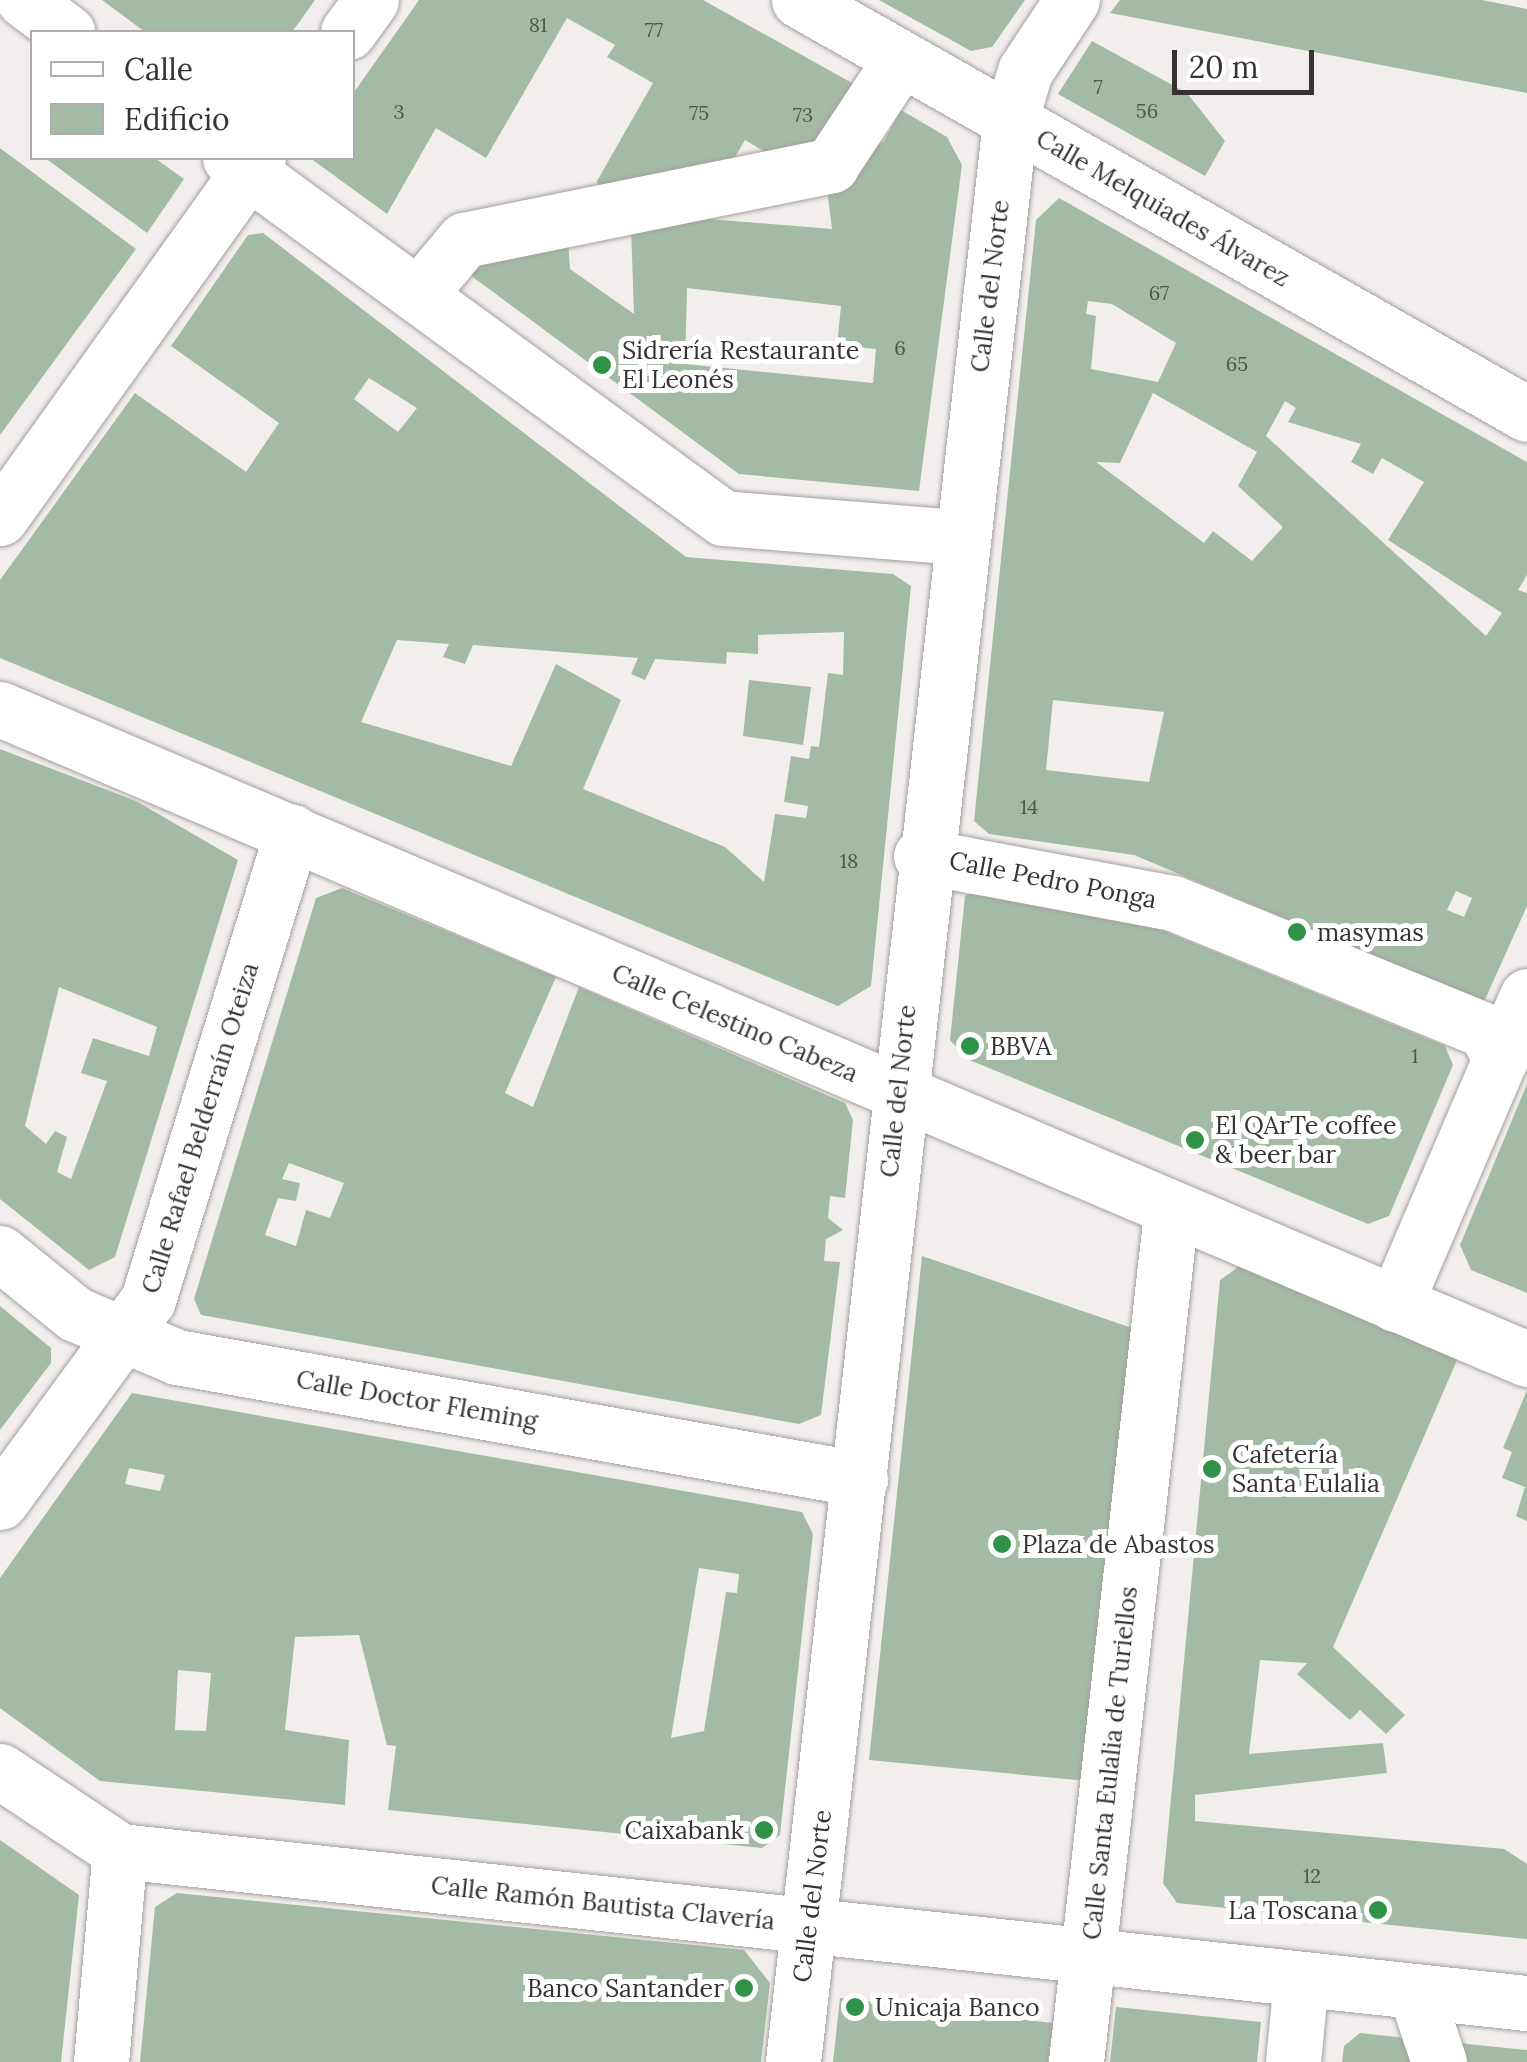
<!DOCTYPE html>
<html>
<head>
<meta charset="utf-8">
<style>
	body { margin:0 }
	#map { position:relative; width:1527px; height:2062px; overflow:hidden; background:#f3eeee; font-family:Lora,serif }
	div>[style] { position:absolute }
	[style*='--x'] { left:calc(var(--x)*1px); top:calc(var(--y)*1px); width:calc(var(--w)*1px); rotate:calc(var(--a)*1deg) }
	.building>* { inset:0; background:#a3bba5 }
	.roads { filter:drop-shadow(0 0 2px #a49f9f) drop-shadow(0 0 2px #a49f9f) }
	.minor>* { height:55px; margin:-27.5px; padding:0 27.5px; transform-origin:27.5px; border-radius:27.5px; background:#fff }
	.dots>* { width:28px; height:28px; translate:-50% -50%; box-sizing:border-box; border:5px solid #fff; border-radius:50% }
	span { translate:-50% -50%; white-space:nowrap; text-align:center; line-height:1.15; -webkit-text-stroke:10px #fff; paint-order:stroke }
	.number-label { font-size:20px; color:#505550 }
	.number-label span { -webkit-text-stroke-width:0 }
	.street-label { font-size:25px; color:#353333 }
	.poi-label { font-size:25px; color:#353333 }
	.left { translate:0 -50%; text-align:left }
	.right { translate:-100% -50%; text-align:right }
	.legend { position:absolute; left:30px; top:30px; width:325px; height:130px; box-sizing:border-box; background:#fff; border:2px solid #aeadad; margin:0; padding:12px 18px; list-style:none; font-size:30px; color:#353333 }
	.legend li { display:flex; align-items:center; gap:20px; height:50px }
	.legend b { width:50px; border:2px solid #aeadad }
	.scale { position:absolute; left:1172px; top:50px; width:142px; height:45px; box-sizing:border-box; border:5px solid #353333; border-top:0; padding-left:12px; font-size:30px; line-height:35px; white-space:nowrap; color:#353333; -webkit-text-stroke:8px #fff; paint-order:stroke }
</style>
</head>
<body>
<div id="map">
	<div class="building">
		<i style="clip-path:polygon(102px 0,315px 0,292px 32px,145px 32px)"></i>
		<i style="clip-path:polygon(419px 0,703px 0,861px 88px,830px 147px,787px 165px,745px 140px,725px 174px,602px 201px,597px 181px,653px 83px,607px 57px,615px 45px,567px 18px,486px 158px,436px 128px,387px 214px,310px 158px,352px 158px,352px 95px)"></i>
		<i style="clip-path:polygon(879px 0,1025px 0,992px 47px,971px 51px)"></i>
		<i style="clip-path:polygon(1120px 0,1482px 0,1527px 9px,1527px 93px,1110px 13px)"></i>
		<i style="clip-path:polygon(1092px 41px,1187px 93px,1225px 141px,1205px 176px,1058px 94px)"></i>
		<i style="clip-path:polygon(evenodd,901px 110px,947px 137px,962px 165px,919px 491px,739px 474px,470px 275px,482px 255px,568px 241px,570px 269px,634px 314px,631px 227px,697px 218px,832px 229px,826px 181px,884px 141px,901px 110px,687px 288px,841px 306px,837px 345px,876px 349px,873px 383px,685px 364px,687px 288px)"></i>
		<i style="clip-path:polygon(0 148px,136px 249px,0 435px)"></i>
		<i style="clip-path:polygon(45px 158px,155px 158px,184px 179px,147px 233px)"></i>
		<i style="clip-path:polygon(evenodd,1059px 198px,1527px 462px,1527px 575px,1518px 590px,1527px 593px,1527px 906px,1484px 1002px,1134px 855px,989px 834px,974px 821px,1036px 220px,1059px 198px,1088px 301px,1112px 304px,1176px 343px,1158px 382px,1091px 369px,1096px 316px,1086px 314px,1088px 301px,1059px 198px,1153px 393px,1257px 452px,1238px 486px,1283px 527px,1252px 561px,1213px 531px,1204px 543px,1096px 462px,1120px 463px,1153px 393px,1059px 198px,1285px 401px,1296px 408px,1288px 422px,1361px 444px,1351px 462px,1373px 474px,1382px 458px,1424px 482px,1388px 540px,1502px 613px,1486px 636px,1266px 436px,1285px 401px,1059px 198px,1053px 700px,1164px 712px,1149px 782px,1046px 770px,1053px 700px,1059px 198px,1456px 891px,1472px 898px,1464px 917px,1447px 910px,1456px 891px)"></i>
		<i style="clip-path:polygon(evenodd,263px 233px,686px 557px,893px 574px,911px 586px,871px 986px,838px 1006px,0 658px,0 580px,135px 393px,246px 472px,279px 423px,171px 346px,248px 235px,263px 233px,369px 378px,417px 408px,398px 432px,354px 399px,369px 378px,263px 233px,844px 632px,843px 675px,828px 673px,819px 747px,811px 746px,809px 759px,791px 756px,784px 802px,808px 806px,806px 818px,775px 814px,764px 882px,725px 847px,583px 789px,621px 700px,556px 664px,511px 766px,361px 722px,397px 640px,449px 644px,443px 657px,465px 664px,473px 645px,638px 658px,631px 674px,645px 680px,655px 659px,726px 664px,727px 652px,758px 654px,758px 635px,844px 632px)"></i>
		<i style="clip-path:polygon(749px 680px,811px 687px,803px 745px,743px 736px)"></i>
		<i style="clip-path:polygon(evenodd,0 749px,136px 801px,238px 860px,115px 1257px,89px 1270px,0 1199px,0 749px,59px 987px,157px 1027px,149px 1056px,93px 1038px,81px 1073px,107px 1081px,71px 1179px,57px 1172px,67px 1137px,55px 1131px,46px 1144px,25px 1126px,59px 987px)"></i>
		<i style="clip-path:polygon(evenodd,342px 888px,556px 977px,505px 1093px,533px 1107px,579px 987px,845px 1103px,853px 1120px,845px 1198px,830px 1196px,828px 1218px,843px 1230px,826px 1239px,824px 1261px,840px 1262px,821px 1415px,799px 1424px,201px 1315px,194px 1299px,316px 898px,342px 888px,289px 1163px,344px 1183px,330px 1218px,306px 1210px,296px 1246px,265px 1235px,278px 1198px,296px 1201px,300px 1183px,282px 1179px,289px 1163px)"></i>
		<i style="clip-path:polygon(975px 892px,1142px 922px,1445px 1046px,1453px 1065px,1389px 1216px,1368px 1224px,967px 1059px,950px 1040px,965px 896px)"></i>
		<i style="clip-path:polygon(1527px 1084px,1527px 1293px,1471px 1270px,1460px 1245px)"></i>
		<i style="clip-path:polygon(922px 1256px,1135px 1329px,1087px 1781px,869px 1760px)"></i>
		<i style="clip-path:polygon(1241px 1265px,1461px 1351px,1333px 1647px,1405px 1715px,1386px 1734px,1360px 1710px,1350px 1720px,1297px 1674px,1307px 1663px,1260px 1660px,1249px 1754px,1383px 1743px,1387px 1773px,1195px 1795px,1195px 1821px,1504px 1849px,1527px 1864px,1527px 1939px,1177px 1903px,1163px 1883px,1220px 1280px)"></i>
		<i style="clip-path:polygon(0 1306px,51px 1348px,51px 1363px,0 1430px)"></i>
		<i style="clip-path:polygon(1527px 1390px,1527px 1521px,1516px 1516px,1525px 1487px,1502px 1478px,1512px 1452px,1503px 1448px)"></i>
		<i style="clip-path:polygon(evenodd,132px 1393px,802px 1512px,813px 1534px,780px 1835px,762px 1848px,388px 1810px,396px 1746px,387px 1745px,359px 1635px,295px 1637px,285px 1730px,349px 1740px,345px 1805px,100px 1781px,0 1708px,0 1578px,132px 1393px,129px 1468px,165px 1475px,160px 1491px,125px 1484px,129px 1468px,132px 1393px,699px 1568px,739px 1574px,737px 1593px,726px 1592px,704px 1731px,671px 1738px,699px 1568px,132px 1393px,178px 1670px,211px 1673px,206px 1731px,175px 1730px,178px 1670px)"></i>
		<i style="clip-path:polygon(0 1840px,79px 1895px,61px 2062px,0 2062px)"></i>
		<i style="clip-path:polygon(177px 1893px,744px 1950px,770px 1983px,761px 2062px,140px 2062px,155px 1907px)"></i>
		<i style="clip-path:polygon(840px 1998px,1053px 2023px,1048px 2062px,833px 2062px)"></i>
		<i style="clip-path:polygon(1116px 2007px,1261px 2022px,1257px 2062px,1110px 2062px)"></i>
		<i style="clip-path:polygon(1360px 2033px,1424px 2040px,1431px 2062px,1342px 2062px,1344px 2046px)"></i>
		<i style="clip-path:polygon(1439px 2041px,1527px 2050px,1527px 2062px,1446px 2062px)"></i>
	</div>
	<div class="roads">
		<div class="minor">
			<i style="--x:24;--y:0;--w:54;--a:36.7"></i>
			<i style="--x:799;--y:0;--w:837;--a:29.63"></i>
			<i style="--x:348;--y:32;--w:39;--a:-54"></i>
			<i style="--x:230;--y:158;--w:610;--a:36.14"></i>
			<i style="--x:723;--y:518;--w:238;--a:4.6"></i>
			<i style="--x:418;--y:295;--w:72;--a:-50.1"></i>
			<i style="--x:464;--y:240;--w:375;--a:-11.5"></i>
			<i style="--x:831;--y:165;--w:127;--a:-56.6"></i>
			<i style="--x:0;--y:518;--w:443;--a:-54.4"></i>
			<i style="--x:0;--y:709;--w:1660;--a:23.06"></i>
			<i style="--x:921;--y:856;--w:256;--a:10.6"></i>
			<i style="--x:1173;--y:903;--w:338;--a:22.2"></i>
			<i style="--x:1486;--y:1031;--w:32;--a:64"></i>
			<i style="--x:0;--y:1253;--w:97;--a:39.1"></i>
			<i style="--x:75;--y:1314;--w:111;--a:22.9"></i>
			<i style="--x:177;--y:1357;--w:694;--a:10.13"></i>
			<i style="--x:1395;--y:1304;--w:335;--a:-66.8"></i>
			<i style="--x:0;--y:1502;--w:250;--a:-53.8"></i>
			<i style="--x:148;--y:1300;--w:490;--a:-72.9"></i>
			<i style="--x:0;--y:1771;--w:144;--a:33.7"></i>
			<i style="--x:120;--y:1851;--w:1415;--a:6.17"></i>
			<i style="--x:1415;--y:1991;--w:75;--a:71.3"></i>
			<i style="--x:101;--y:2062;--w:212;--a:-84.9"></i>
			<i style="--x:793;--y:2062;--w:1953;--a:-83.62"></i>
			<i style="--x:1010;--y:121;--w:52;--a:-73.3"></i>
			<i style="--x:1025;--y:71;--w:85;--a:-56.5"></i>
			<i style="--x:1076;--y:2062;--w:855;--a:-83.62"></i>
			<i style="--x:1293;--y:2062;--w:83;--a:-84.5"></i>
		</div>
	</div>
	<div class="dots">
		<i style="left:602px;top:365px;background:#309247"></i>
		<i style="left:1297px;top:932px;background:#309247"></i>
		<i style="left:970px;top:1046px;background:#309247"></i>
		<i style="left:1195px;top:1140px;background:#309247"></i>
		<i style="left:1212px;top:1469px;background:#309247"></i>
		<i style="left:1002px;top:1544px;background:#309247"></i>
		<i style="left:764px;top:1830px;background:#309247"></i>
		<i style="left:1378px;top:1910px;background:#309247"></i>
		<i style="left:744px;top:1988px;background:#309247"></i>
		<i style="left:855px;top:2007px;background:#309247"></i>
	</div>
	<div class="number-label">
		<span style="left:538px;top:24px">81</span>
		<span style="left:654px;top:29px">77</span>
		<span style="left:1098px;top:86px">7</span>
		<span style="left:1147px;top:110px">56</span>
		<span style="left:399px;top:111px">3</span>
		<span style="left:699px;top:112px">75</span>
		<span style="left:803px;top:114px">73</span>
		<span style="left:1159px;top:292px">67</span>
		<span style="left:900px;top:347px">6</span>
		<span style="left:1237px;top:363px">65</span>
		<span style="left:1029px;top:806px">14</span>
		<span style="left:849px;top:860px">18</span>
		<span style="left:1415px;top:1055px">1</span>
		<span style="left:1312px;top:1875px">12</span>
	</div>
	<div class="street-label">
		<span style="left:1163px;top:208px;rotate:30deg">Calle Melquiades Álvarez</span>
		<span style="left:990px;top:286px;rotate:-83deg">Calle del Norte</span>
		<span style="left:1053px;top:880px;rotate:11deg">Calle Pedro Ponga</span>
		<span style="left:735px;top:1023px;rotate:23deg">Calle Celestino Cabeza</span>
		<span style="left:898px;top:1091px;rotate:-84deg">Calle del Norte</span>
		<span style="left:200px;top:1128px;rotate:-73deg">Calle Rafael Belderraín Oteiza</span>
		<span style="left:417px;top:1400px;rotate:10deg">Calle Doctor Fleming</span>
		<span style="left:1110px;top:1763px;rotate:-84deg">Calle Santa Eulalia de Turiellos</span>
		<span style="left:812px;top:1896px;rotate:-83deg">Calle del Norte</span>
		<span style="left:603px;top:1903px;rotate:6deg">Calle Ramón Bautista Clavería</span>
	</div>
	<div class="poi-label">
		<span class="left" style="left:622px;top:365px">Sidrería Restaurante<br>El Leonés</span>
		<span class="left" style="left:1317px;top:932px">masymas</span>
		<span class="left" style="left:990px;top:1046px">BBVA</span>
		<span class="left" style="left:1215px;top:1140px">El QArTe coffee<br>&amp; beer bar</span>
		<span class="left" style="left:1232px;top:1469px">Cafetería<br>Santa Eulalia</span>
		<span class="left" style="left:1022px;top:1544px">Plaza de Abastos</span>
		<span class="right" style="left:744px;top:1830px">Caixabank</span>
		<span class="right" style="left:1358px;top:1910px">La Toscana</span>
		<span class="right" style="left:724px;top:1988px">Banco Santander</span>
		<span class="left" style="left:875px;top:2007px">Unicaja Banco</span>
	</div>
	<ul class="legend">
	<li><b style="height:12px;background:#fff"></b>Calle</li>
	<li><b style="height:28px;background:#a3bba5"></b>Edificio</li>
	</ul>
	<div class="scale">20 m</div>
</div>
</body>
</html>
